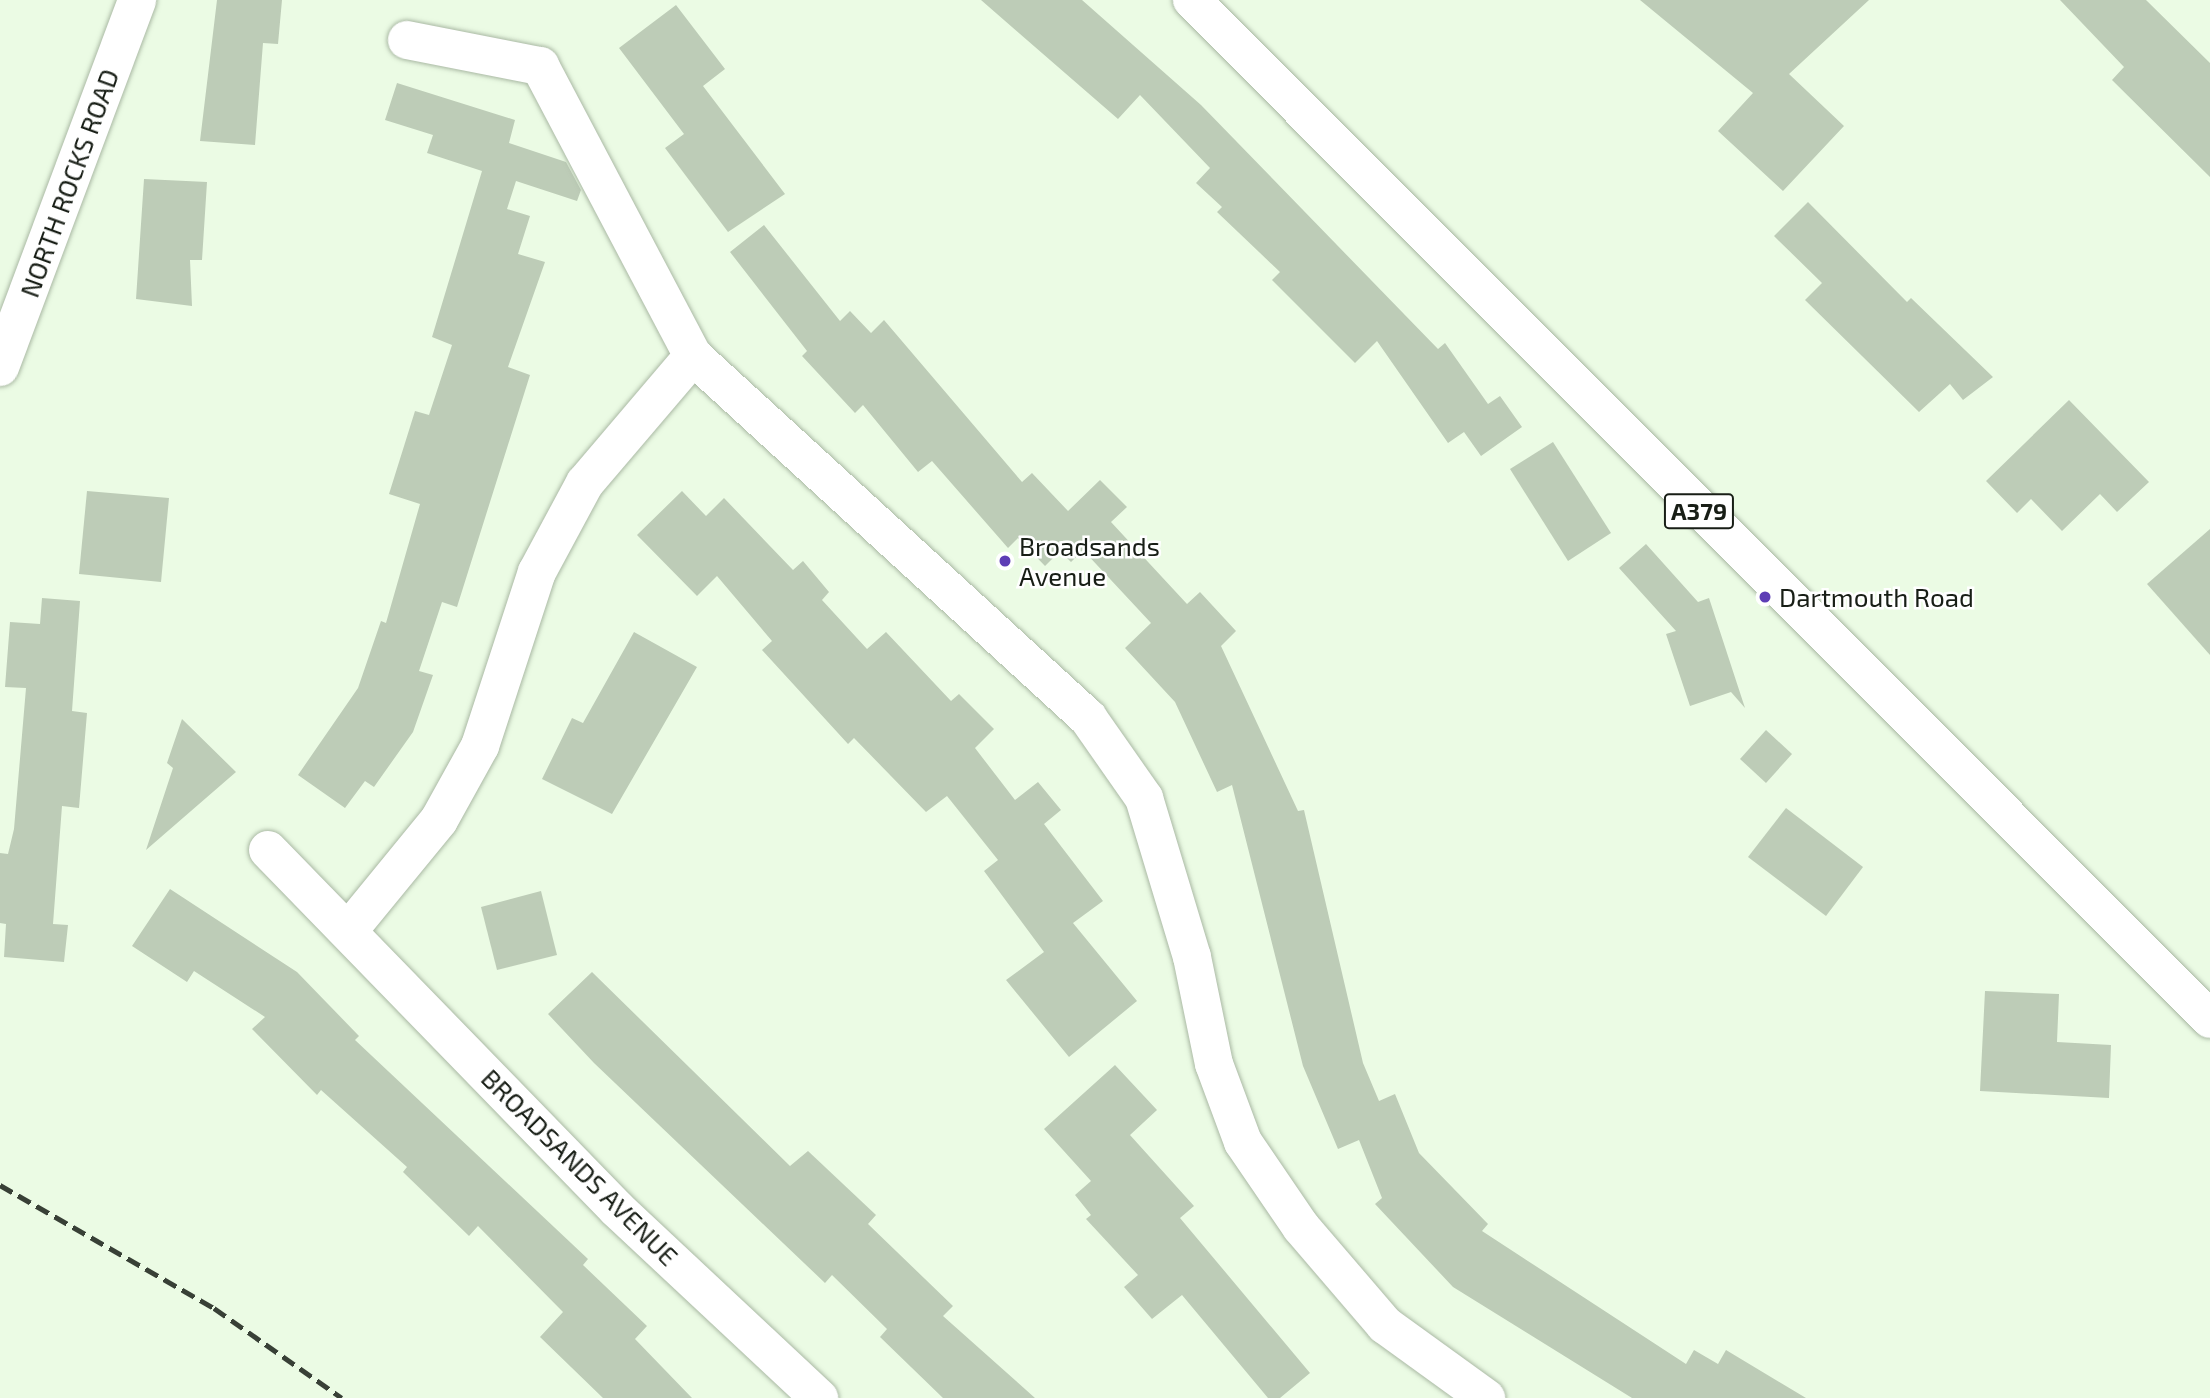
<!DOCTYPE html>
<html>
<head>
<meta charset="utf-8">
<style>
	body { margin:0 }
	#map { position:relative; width:2210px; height:1398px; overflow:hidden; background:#ebfbe4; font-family:"Exo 2",sans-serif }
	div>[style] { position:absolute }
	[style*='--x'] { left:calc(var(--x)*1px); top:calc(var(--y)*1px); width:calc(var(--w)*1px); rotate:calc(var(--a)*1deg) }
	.building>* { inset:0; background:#bdccb7 }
	.roads { filter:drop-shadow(0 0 2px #aab9a4) drop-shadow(0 0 2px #aab9a4) }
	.minor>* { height:38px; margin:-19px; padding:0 19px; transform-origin:19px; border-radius:19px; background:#fff }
	.major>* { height:38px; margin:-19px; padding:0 19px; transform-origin:19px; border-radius:19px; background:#fff }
	.rail>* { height:5px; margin-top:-2.5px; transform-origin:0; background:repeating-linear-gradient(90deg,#384036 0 14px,transparent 0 21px) }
	.dots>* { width:19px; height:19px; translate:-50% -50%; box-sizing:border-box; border:4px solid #fff; border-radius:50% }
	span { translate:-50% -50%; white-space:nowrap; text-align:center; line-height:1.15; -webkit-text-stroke:5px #fff; paint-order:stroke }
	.shield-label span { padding:2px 5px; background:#fff; border:2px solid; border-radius:5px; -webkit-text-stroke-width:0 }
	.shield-label { font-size:24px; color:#181e16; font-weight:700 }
	.street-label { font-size:26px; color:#181e16 }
	.poi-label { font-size:26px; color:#181e16 }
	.left { translate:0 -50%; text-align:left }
</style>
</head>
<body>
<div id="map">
	<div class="building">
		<i style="clip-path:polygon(217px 0,282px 0,278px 44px,263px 43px,255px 145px,200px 141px)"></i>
		<i style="clip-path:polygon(981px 0,1082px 0,1201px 105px,1438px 349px,1445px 343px,1488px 404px,1500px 396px,1522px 427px,1481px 456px,1464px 432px,1448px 443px,1377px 341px,1355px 363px,1272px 280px,1280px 272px,1217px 212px,1222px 207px,1196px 183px,1210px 168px,1140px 95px,1118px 119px)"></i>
		<i style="clip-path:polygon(1640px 0,1869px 0,1789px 74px,1844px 126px,1783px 191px,1718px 131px,1753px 93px)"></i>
		<i style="clip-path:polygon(2060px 0,2146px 0,2210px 63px,2210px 177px,2112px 80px,2124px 67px)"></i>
		<i style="clip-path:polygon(676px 5px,725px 69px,703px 86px,785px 194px,728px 232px,665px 148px,684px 134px,619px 48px)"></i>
		<i style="clip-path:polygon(397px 83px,515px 120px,509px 143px,566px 162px,581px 190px,577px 201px,516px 181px,507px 209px,530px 216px,518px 254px,545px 262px,508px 367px,530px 375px,457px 607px,442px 602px,419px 671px,433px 675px,413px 732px,374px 787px,365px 781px,345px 808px,298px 775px,358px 688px,381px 621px,386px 623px,420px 504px,389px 494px,415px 411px,429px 415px,452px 345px,432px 337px,482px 171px,427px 153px,433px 135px,385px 120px)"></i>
		<i style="clip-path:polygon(144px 179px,207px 182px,202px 260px,190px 260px,192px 306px,136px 299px)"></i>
		<i style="clip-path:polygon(1808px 202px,1907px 302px,1911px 298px,1993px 377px,1963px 400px,1950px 384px,1919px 412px,1805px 300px,1822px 283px,1774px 236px)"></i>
		<i style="clip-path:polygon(764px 225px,840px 321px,850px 311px,871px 333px,884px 320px,1022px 482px,1032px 473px,1068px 511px,1100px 480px,1127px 507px,1111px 522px,1187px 604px,1200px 592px,1236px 631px,1221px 646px,1298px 811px,1304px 810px,1363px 1063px,1379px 1101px,1395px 1094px,1419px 1153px,1488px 1224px,1482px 1231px,1686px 1364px,1694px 1350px,1718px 1364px,1726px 1350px,1806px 1398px,1632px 1398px,1453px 1287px,1375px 1204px,1382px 1198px,1359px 1140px,1338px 1149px,1303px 1066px,1232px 785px,1217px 792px,1175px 702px,1125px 648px,1151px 623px,1083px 550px,1071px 562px,1060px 551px,1045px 566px,1018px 538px,1008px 548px,932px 461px,918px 472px,863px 405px,855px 413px,802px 356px,807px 351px,730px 252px)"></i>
		<i style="clip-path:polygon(2069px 400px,2149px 482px,2117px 512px,2100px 494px,2062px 531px,2031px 499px,2017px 513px,1986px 481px)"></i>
		<i style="clip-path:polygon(1553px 442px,1611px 533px,1568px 561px,1510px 469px)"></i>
		<i style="clip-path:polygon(87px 491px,169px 498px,161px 582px,79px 574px)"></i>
		<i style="clip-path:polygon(682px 491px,706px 516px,724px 498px,793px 570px,803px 561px,829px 592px,822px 600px,867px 649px,886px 632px,951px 701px,959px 694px,994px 729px,975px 748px,1015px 800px,1038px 782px,1061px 810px,1044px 824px,1103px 901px,1073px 923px,1137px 1001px,1069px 1057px,1006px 980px,1044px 952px,984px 871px,998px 860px,947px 796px,926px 812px,854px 738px,848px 744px,762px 650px,772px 641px,717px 576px,697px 596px,637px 535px)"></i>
		<i style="clip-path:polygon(2210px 529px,2210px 655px,2147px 584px)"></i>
		<i style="clip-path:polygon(1646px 544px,1698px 602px,1709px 598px,1745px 708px,1731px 692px,1690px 706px,1666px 634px,1676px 631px,1619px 568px)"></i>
		<i style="clip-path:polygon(42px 598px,80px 601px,72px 711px,87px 713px,79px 808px,62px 806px,53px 924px,68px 925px,64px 962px,4px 957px,6px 924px,0 923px,0 853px,8px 854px,14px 829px,26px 688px,5px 687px,10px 622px,40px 624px)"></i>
		<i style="clip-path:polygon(634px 632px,697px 667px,612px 814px,542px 779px,572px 718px,583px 723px)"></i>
		<i style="clip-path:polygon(182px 719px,236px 772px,146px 850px,173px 768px,167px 763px)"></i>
		<i style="clip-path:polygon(1766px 730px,1792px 754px,1766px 783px,1740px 759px)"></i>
		<i style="clip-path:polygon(1786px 808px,1863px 867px,1826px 916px,1748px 857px)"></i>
		<i style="clip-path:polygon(170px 889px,297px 972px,359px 1036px,355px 1040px,588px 1259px,583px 1265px,647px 1326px,635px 1339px,692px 1398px,603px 1398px,540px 1337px,563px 1312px,478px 1226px,469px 1236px,403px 1172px,407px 1167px,321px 1090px,317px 1095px,252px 1029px,265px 1017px,194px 971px,187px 982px,132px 946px)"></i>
		<i style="clip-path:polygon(541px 891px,557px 955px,497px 970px,481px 907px)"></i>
		<i style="clip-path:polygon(592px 972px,790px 1166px,808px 1151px,876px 1215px,868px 1224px,953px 1306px,943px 1316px,1035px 1398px,943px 1398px,880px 1337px,887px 1329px,832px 1275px,825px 1283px,594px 1063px,548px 1014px)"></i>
		<i style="clip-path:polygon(1985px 991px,2059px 994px,2057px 1042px,2111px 1045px,2109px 1098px,1980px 1091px)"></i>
		<i style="clip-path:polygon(1115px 1065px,1157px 1110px,1130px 1135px,1194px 1206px,1180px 1218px,1310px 1373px,1280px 1398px,1268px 1398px,1182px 1295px,1152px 1319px,1124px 1287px,1138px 1275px,1086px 1219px,1091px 1215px,1075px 1195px,1091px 1181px,1044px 1129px)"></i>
	</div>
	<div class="roads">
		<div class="minor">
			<i style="--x:407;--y:40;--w:136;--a:11.1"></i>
			<i style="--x:540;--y:66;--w:328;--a:62.2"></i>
			<i style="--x:693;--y:356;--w:536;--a:42.5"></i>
			<i style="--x:1088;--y:718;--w:98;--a:55"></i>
			<i style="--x:1144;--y:798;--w:166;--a:73.2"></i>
			<i style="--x:1192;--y:957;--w:109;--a:78.4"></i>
			<i style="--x:1214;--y:1064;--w:83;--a:69.6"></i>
			<i style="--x:1243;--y:1142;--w:103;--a:55.7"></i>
			<i style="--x:1301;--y:1227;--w:129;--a:49.4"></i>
			<i style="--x:1385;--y:1325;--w:125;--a:35.9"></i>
			<i style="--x:0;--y:367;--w:392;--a:-69.5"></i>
			<i style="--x:268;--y:850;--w:501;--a:45.81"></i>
			<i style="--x:617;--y:1209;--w:277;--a:43.1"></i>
			<i style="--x:349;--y:930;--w:142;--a:-50.7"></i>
			<i style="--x:439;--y:820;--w:85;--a:-61"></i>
			<i style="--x:480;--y:746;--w:183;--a:-71.9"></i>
			<i style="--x:537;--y:572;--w:101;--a:-61.7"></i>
			<i style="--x:585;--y:483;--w:167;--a:-49.6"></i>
		</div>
		<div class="major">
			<i style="--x:1192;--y:0;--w:1440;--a:45.03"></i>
		</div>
	</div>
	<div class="rail">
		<i style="--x:0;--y:1185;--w:247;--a:29.9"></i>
		<i style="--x:214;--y:1308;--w:156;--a:35.1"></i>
	</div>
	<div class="dots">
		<i style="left:1005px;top:561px;background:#5d3db5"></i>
		<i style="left:1765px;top:597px;background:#5d3db5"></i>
	</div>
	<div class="shield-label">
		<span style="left:1699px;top:511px">A379</span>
	</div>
	<div class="street-label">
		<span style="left:69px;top:183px;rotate:-70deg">NORTH ROCKS ROAD</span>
		<span style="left:580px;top:1167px;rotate:45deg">BROADSANDS AVENUE</span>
	</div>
	<div class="poi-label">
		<span class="left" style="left:1019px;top:561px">Broadsands<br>Avenue</span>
		<span class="left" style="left:1779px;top:597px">Dartmouth Road</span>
	</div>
</div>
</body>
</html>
